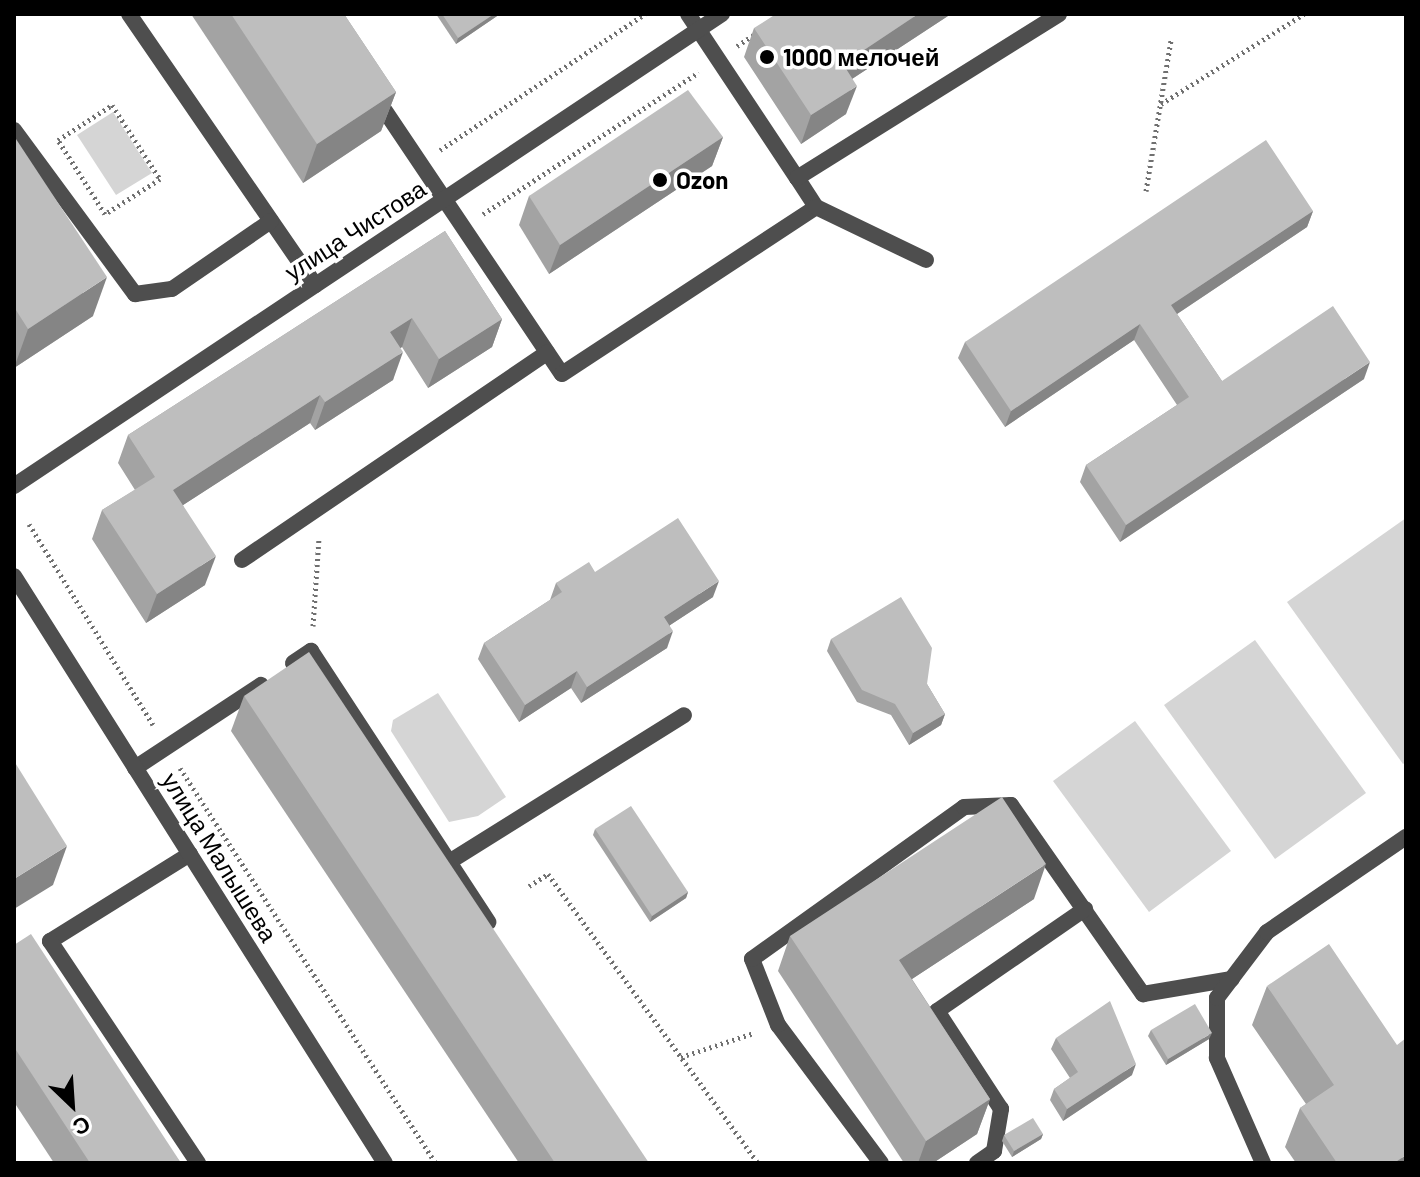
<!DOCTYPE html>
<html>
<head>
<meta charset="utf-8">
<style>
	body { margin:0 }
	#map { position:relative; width:1420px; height:1177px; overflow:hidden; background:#fff; font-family:Barlow,sans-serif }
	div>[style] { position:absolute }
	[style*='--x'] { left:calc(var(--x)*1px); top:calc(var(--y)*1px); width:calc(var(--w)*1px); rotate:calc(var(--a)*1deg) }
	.green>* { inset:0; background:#d5d5d5 }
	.path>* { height:5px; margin-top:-2.5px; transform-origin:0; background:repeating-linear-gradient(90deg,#707070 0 2px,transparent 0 6px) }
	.service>* { height:16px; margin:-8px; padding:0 8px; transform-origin:8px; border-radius:8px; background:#4e4e4e }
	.minor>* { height:16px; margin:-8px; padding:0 8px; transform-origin:8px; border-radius:8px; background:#4e4e4e }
	.tertiary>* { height:16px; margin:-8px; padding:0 8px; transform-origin:8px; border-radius:8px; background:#4e4e4e }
	.wall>* { inset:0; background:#a3a3a3 }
	.shaded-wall>* { inset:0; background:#858585 }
	.building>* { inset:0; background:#bebebe }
	.dots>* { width:22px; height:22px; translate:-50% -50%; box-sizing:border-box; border:4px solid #fff; border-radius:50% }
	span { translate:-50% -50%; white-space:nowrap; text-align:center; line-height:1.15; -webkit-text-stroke:7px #fff; paint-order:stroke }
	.poi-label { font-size:24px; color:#000; font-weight:700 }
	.left { translate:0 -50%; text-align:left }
	.street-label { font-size:24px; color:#000 }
	.frame { position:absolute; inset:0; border:16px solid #000; pointer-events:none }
	.north { position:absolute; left:32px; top:1065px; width:80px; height:80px; -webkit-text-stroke:6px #fff; paint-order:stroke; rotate:155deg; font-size:22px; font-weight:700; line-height:32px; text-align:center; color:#000 }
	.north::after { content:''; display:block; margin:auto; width:28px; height:36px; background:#000; clip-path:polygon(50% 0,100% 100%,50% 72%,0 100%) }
</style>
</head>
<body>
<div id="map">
	<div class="green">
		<i style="clip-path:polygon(113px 112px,152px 173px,116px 195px,77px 135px)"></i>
		<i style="clip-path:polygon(1406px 518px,1406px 762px,1403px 764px,1287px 602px)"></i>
		<i style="clip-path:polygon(1255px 640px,1366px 793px,1275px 859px,1164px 705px)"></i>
		<i style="clip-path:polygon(438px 693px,506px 797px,478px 816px,449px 822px,391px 731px,393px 720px)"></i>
		<i style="clip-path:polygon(1135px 721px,1231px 851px,1149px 912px,1053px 781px)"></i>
	</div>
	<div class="path">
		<i style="--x:737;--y:46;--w:22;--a:-34"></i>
		<i style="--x:1161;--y:104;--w:169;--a:-32.2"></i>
		<i style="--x:112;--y:105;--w:88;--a:57"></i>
		<i style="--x:160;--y:179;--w:65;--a:147.5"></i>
		<i style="--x:105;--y:214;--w:88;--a:-122.4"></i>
		<i style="--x:58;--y:140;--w:64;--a:-32.9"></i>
		<i style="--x:440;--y:150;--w:246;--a:-33.6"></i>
		<i style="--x:1146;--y:191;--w:153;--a:-80.6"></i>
		<i style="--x:483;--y:214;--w:258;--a:-33.3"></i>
		<i style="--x:29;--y:524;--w:236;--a:58.3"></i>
		<i style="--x:313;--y:626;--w:89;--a:-86.1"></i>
		<i style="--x:180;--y:768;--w:471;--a:57.1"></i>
		<i style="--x:529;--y:886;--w:22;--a:-32"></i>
		<i style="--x:548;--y:874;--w:357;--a:54"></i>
		<i style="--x:681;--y:1057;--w:77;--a:-18.2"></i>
	</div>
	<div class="service">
		<i style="--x:129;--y:14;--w:329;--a:55.5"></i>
		<i style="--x:688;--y:14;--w:197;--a:56.4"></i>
		<i style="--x:377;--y:99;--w:331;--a:56.1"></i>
		<i style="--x:562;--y:374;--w:304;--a:-33.3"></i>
		<i style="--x:816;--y:207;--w:35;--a:-123"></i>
		<i style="--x:797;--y:178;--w:309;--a:-32"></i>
		<i style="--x:14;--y:130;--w:204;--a:53.6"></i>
		<i style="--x:135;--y:294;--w:37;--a:-8"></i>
		<i style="--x:172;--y:289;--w:120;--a:-34.5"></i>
		<i style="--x:816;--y:207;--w:122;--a:25.7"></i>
		<i style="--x:242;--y:560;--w:369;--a:-34.2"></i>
		<i style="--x:293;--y:663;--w:22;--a:-34"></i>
		<i style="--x:311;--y:651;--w:324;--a:56.8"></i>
		<i style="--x:135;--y:768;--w:151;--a:-33.4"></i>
		<i style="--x:190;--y:854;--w:165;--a:148.1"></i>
		<i style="--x:50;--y:941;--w:267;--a:56.3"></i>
		<i style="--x:449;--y:862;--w:277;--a:-32"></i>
		<i style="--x:881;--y:1163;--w:172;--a:-126.7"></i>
		<i style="--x:778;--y:1025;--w:71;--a:-111.5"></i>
		<i style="--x:752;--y:959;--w:261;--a:-35.6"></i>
		<i style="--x:964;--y:807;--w:47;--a:-2.4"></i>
		<i style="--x:1011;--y:805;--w:231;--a:55.1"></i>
		<i style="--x:1143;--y:994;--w:90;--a:-9.6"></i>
		<i style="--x:977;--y:1163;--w:21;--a:-35"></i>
		<i style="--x:994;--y:1151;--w:43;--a:-80.5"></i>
		<i style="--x:1001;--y:1109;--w:117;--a:-123.1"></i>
		<i style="--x:937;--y:1011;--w:180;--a:-34.6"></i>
		<i style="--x:1263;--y:1163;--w:115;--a:-113.7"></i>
		<i style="--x:1217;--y:1058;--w:60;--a:-90"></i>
		<i style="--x:1217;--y:998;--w:83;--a:-52.9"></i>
		<i style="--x:1267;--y:932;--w:168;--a:-34.4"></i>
	</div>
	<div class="minor">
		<i style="--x:14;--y:576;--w:694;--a:57.71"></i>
	</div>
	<div class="tertiary">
		<i style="--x:14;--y:486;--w:851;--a:-33.69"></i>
	</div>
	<div class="wall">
		<i style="clip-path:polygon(191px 14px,344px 14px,396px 92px,381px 131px,303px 183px)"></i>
		<i style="clip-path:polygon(436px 14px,500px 14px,456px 44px)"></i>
		<i style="clip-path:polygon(951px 14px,852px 79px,846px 114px,801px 144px,744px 57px,754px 28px)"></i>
		<i style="clip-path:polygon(14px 136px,93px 316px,14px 368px)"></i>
		<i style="clip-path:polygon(723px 137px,712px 166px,549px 274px,519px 225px,529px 196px)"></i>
		<i style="clip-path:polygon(1313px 211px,1307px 227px,1177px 314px,1222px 381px,1364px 379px,1120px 542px,1080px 482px,1086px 465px,1177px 405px,1134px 340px,1005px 427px,958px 358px,965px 342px)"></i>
		<i style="clip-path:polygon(445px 231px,502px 319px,492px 347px,428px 388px,402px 347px,400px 348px,393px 380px,315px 430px,310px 423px,183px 505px,205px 585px,146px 623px,92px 539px,102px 510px,135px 490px,118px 463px,128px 435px)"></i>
		<i style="clip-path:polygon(595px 572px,713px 597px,670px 625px,667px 648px,581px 703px,571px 688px,519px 722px,478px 659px,484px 643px,550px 600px,556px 583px)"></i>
		<i style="clip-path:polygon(831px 639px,927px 684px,945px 714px,941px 725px,909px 745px,891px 715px,857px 702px,827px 651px)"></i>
		<i style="clip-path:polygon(244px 696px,649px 1163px,519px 1163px,231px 731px)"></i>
		<i style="clip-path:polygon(595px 829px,688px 892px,686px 898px,650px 922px,593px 835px)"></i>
		<i style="clip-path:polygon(1034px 899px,912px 979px,990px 1099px,977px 1134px,933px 1163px,904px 1163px,778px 971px,790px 936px)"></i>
		<i style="clip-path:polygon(14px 945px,181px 1163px,54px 1163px,14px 1102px)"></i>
		<i style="clip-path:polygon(1267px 986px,1406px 1163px,1296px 1163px,1285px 1147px,1300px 1108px,1306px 1104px,1252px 1025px)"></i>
		<i style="clip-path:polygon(1151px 1030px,1209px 1039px,1166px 1065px,1148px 1036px)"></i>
		<i style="clip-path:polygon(1056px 1038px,1132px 1075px,1063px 1121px,1050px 1100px,1054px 1089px,1070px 1078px,1051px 1049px)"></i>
		<i style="clip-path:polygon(1043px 1134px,1041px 1139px,1012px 1157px,1002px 1141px,1004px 1135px)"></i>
	</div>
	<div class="shaded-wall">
		<i style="clip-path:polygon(494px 14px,500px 14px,456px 44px,458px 38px)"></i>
		<i style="clip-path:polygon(918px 14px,951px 14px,832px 92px,843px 64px)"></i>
		<i style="clip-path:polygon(857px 86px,846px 114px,801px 144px,811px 115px)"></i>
		<i style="clip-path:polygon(396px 92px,381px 131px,303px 183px,317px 144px)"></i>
		<i style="clip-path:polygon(723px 137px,712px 166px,549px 274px,560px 245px)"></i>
		<i style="clip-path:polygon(1313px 211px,1307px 227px,1165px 322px,1171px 305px)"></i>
		<i style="clip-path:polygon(107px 277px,93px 316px,14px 368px,28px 329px)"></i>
		<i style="clip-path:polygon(412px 318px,402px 347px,380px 361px,390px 332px)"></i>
		<i style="clip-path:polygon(502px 319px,492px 347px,428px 388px,439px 359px)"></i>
		<i style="clip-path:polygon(1140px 324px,1134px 340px,1005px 427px,1011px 411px)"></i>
		<i style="clip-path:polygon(403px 352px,393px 380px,315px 430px,325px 402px)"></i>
		<i style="clip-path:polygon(1370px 362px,1364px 379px,1120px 542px,1126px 525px)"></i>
		<i style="clip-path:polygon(320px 395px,310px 423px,163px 518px,173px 490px)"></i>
		<i style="clip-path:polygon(216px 556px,205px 585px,146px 623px,157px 594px)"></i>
		<i style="clip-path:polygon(719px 581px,713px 597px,658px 633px,664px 617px)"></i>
		<i style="clip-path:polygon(673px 631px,667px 648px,581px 703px,587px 687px)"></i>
		<i style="clip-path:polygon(577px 671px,571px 688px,519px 722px,525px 705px)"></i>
		<i style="clip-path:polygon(945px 714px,941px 725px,909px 745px,913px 733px)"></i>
		<i style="clip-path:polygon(67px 846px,53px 885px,14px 909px,14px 879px)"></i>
		<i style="clip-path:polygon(1046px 864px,1034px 899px,886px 996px,899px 960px)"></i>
		<i style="clip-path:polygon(688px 892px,686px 898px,650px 922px,652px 916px)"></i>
		<i style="clip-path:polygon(1212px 1033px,1209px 1039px,1166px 1065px,1168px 1059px)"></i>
		<i style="clip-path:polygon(1136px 1064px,1132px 1075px,1063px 1121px,1067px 1109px)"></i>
		<i style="clip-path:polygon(990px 1099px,977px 1134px,933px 1163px,918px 1163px,926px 1141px)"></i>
		<i style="clip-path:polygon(1043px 1134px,1041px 1139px,1012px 1157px,1014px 1151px)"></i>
		<i style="clip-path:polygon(1406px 1155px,1406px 1163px,1394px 1163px)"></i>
	</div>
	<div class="building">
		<i style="clip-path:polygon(231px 14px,344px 14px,396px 92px,317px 144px)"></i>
		<i style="clip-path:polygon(442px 14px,494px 14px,458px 38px)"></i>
		<i style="clip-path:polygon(776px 14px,918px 14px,843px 64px,857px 86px,811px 115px,754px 28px)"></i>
		<i style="clip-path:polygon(688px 90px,723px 137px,560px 245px,529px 196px)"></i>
		<i style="clip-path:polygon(14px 136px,107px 277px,28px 329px,14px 307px)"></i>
		<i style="clip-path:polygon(1266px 140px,1313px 211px,1171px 305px,1222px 381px,1333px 306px,1370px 362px,1126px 525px,1086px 465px,1189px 397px,1140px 324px,1011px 411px,965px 342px)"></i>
		<i style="clip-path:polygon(445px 231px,502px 319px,439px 359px,412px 318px,390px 332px,403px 352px,325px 402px,320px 395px,173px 490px,216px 556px,157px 594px,102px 510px,155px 477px,128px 435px)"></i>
		<i style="clip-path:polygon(678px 518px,719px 581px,664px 617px,673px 631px,587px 687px,577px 671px,525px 705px,484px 643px,562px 592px,556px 583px,589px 562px,595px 572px)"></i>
		<i style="clip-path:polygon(901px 597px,932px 648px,927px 684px,945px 714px,913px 733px,895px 704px,862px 690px,831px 639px)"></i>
		<i style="clip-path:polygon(309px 652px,649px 1163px,555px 1163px,244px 696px)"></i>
		<i style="clip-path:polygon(14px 761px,67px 846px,14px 879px)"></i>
		<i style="clip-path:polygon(1002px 797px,1046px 864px,899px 960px,990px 1099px,926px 1141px,790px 936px)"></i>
		<i style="clip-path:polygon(631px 806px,688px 892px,652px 916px,595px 829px)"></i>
		<i style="clip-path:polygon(31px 934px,181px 1163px,90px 1163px,14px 1047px,14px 945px)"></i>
		<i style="clip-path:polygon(1329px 944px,1397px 1045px,1406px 1038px,1406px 1155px,1394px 1163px,1337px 1163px,1300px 1108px,1334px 1085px,1267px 986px)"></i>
		<i style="clip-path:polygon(1110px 1001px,1136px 1064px,1067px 1109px,1054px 1089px,1078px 1072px,1056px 1038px)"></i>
		<i style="clip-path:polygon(1195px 1004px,1212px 1033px,1168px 1059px,1151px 1030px)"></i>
		<i style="clip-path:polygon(1033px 1118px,1043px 1134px,1014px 1151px,1004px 1135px)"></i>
	</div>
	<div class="dots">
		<i style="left:767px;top:57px;background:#000"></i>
		<i style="left:660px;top:180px;background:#000"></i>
	</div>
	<div class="poi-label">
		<span class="left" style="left:783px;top:57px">1000 мелочей</span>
		<span class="left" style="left:676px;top:180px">Ozon</span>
	</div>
	<div class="street-label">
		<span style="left:355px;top:230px;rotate:-33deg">улица Чистова</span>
		<span style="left:220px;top:857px;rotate:58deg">улица Малышева</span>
	</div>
	<div class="frame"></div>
	<div class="north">С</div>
</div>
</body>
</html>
